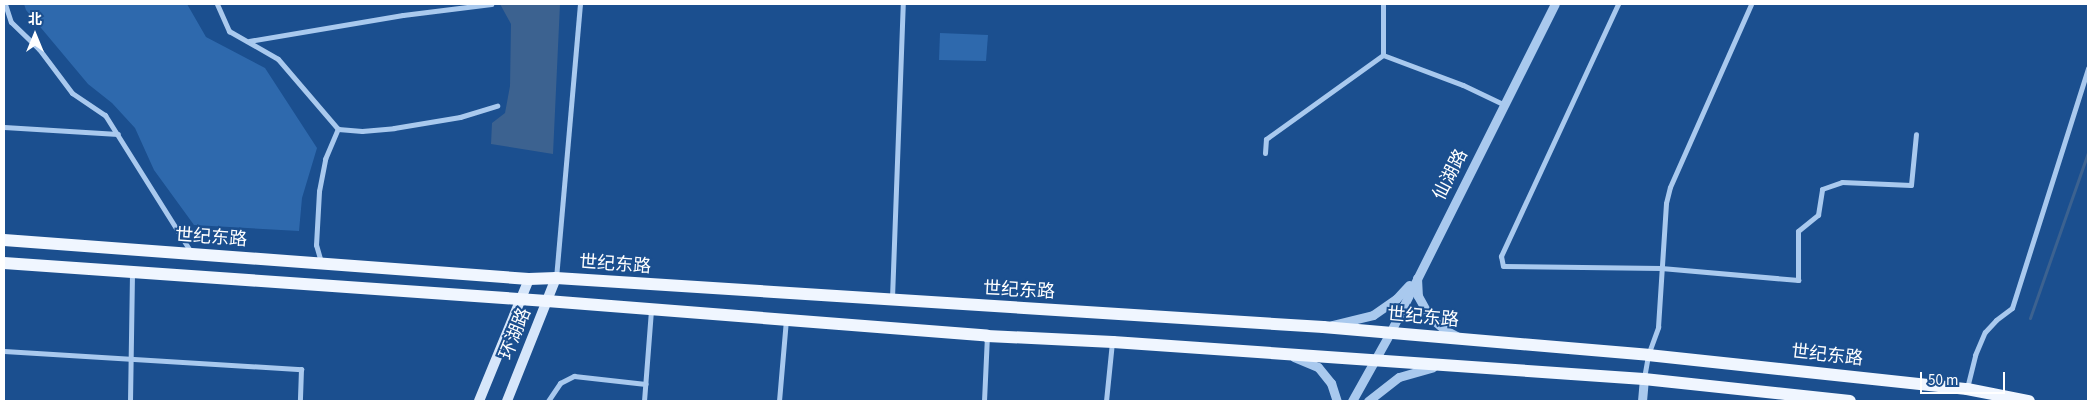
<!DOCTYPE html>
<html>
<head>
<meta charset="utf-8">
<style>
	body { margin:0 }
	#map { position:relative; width:2092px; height:405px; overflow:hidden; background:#1b4f8f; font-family:"Source Sans 3","Noto Sans SC",sans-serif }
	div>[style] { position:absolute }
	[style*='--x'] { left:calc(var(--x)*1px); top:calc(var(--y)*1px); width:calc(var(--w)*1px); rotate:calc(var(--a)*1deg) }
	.green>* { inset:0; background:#2e69ad }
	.water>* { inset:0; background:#3c6290 }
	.stream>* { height:3px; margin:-1.5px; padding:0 1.5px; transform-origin:1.5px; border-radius:1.5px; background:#3c6290 }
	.minor>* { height:5px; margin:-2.5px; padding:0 2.5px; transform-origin:2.5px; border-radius:2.5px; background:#a9c9ee }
	.tertiary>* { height:9px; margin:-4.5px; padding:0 4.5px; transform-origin:4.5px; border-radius:4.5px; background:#a9c9ee }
	.secondary>* { height:10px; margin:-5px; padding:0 5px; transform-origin:5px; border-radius:5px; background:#d6e6fa }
	.primary>* { height:12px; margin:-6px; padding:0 6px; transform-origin:6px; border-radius:6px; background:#f0f6ff }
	span { translate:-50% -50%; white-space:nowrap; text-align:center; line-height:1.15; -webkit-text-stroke:4px #1b4f8f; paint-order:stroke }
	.street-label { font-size:18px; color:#fff }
	.frame { position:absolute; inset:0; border:5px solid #fff; pointer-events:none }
	.north { position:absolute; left:10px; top:10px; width:50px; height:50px; -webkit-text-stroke:4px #1b4f8f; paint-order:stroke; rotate:0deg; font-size:14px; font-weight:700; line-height:20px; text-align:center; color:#fff }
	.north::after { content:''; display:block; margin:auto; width:18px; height:22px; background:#fff; clip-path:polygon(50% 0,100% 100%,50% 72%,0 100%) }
	.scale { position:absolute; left:1920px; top:372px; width:85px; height:22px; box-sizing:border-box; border:2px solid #fff; border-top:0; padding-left:6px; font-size:15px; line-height:18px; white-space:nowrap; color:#fff; -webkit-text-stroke:4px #1b4f8f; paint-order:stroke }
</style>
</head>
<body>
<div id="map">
	<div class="green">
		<i style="clip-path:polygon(24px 4px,187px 4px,206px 37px,265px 68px,317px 148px,302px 198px,299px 231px,194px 225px,154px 170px,135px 128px,112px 103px,88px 84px,26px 10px)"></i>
		<i style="clip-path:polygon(940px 33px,988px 35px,986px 61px,939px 60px)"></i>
	</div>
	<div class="water">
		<i style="clip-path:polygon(500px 4px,560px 4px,553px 154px,491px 144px,492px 123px,505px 113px,510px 86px,511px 24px)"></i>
	</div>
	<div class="stream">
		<i style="--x:2030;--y:318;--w:176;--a:-70.7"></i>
	</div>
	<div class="minor">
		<i style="--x:5;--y:4;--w:19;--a:72"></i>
		<i style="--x:11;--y:22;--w:39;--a:44"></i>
		<i style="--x:39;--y:49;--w:55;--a:53.1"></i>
		<i style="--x:72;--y:93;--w:40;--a:34"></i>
		<i style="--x:105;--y:115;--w:162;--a:57.9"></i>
		<i style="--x:217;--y:4;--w:30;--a:66"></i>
		<i style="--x:229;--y:31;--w:56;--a:29.7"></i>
		<i style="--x:278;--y:59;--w:92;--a:49.4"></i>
		<i style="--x:338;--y:129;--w:24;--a:5"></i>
		<i style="--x:362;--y:131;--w:32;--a:-5"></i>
		<i style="--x:394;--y:128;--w:67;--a:-9.5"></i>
		<i style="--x:460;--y:117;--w:39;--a:-17"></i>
		<i style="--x:1618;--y:4;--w:278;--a:114.9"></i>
		<i style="--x:1501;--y:256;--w:10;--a:79"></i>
		<i style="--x:1503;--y:266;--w:158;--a:0.7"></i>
		<i style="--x:1661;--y:268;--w:138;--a:5"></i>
		<i style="--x:1798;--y:280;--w:49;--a:-90"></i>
		<i style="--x:1798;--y:231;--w:26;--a:-39"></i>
		<i style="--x:1818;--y:215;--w:26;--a:-81"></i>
		<i style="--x:1822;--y:189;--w:21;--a:-19"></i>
		<i style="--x:1842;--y:182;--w:69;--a:2.5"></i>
		<i style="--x:1911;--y:185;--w:51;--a:-84.4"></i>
		<i style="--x:249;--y:41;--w:156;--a:-9.6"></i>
		<i style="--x:403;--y:15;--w:89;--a:-7.1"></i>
		<i style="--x:1383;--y:55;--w:85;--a:20.6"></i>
		<i style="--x:1463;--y:85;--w:47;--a:25.5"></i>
		<i style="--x:1383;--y:55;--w:51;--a:-90"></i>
		<i style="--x:4;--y:127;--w:114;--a:3.5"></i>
		<i style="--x:1265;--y:153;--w:14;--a:-86"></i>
		<i style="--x:1266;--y:139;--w:144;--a:-35.7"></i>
		<i style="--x:321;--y:262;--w:18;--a:-106"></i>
		<i style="--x:316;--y:245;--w:54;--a:-86.8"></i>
		<i style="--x:319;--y:191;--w:33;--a:-79"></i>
		<i style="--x:325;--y:159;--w:33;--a:-67"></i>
		<i style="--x:556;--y:278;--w:275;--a:-85"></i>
		<i style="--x:892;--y:298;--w:294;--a:-87.9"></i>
		<i style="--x:4;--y:351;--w:298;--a:3.5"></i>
		<i style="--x:301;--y:369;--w:32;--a:92"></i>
		<i style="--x:1644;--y:378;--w:23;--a:-80"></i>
		<i style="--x:1648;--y:355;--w:30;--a:-70"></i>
		<i style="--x:1658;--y:327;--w:124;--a:-86.3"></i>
		<i style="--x:1666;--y:203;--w:16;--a:-76"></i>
		<i style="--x:1670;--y:187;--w:200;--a:-66.1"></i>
		<i style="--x:1967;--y:388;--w:34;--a:-76"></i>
		<i style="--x:1975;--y:355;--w:25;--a:-67"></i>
		<i style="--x:1985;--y:332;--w:16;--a:-47"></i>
		<i style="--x:1996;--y:320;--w:20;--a:-37"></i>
		<i style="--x:2012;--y:308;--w:252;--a:-72.4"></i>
		<i style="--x:130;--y:401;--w:129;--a:-89.1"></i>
		<i style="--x:548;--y:401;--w:22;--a:-56"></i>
		<i style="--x:560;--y:383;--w:16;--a:-27"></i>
		<i style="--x:574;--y:376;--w:72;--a:6.3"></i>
		<i style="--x:644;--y:401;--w:91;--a:-85.6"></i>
		<i style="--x:779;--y:401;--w:82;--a:-85.1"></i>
		<i style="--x:984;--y:401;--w:65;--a:-87.4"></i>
		<i style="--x:1106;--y:401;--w:59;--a:-84.2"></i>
	</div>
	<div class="tertiary">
		<i style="--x:1417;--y:278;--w:18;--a:87"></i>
		<i style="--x:1418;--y:296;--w:23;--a:61"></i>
		<i style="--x:1429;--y:316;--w:21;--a:41"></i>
		<i style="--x:1445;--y:330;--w:15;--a:28"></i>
		<i style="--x:1332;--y:325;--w:42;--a:-13.7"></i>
		<i style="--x:1373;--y:315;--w:28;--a:-35"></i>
		<i style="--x:1396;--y:299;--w:19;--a:-47"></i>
		<i style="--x:1294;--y:357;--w:26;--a:23"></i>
		<i style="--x:1318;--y:367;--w:21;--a:51"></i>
		<i style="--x:1331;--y:383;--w:19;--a:72"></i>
		<i style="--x:1352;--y:401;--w:78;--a:-60.8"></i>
		<i style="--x:1390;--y:333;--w:368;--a:-63.4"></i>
		<i style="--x:1368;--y:401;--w:39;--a:-38"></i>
		<i style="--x:1399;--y:377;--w:35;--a:-16"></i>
		<i style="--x:1642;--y:401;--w:22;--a:-85"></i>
	</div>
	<div class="secondary">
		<i style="--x:479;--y:401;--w:132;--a:-67.7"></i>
		<i style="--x:507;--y:401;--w:132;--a:-68.3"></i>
	</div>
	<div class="primary">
		<i style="--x:4;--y:240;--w:526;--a:4.25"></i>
		<i style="--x:529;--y:279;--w:27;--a:-2"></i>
		<i style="--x:556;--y:278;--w:769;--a:3.66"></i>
		<i style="--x:1323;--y:327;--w:326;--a:4.9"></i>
		<i style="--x:1648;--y:355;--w:321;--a:6.1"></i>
		<i style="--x:1967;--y:389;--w:63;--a:11"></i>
		<i style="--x:4;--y:263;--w:544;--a:4"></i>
		<i style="--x:547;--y:301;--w:441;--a:4.5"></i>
		<i style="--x:987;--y:336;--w:126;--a:2.7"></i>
		<i style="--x:1113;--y:342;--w:532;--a:3.99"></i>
		<i style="--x:1644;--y:379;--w:207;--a:6.1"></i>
	</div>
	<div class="street-label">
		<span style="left:1451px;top:175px;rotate:-63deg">仙湖路</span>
		<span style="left:211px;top:238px;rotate:4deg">世纪东路</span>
		<span style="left:615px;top:265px;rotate:4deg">世纪东路</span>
		<span style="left:1019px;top:291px;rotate:3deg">世纪东路</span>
		<span style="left:1423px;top:318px;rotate:5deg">世纪东路</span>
		<span style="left:516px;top:334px;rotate:-68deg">环湖路</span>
		<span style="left:1827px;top:356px;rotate:6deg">世纪东路</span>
	</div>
	<div class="frame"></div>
	<div class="north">北</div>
	<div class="scale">50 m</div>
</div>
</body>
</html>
